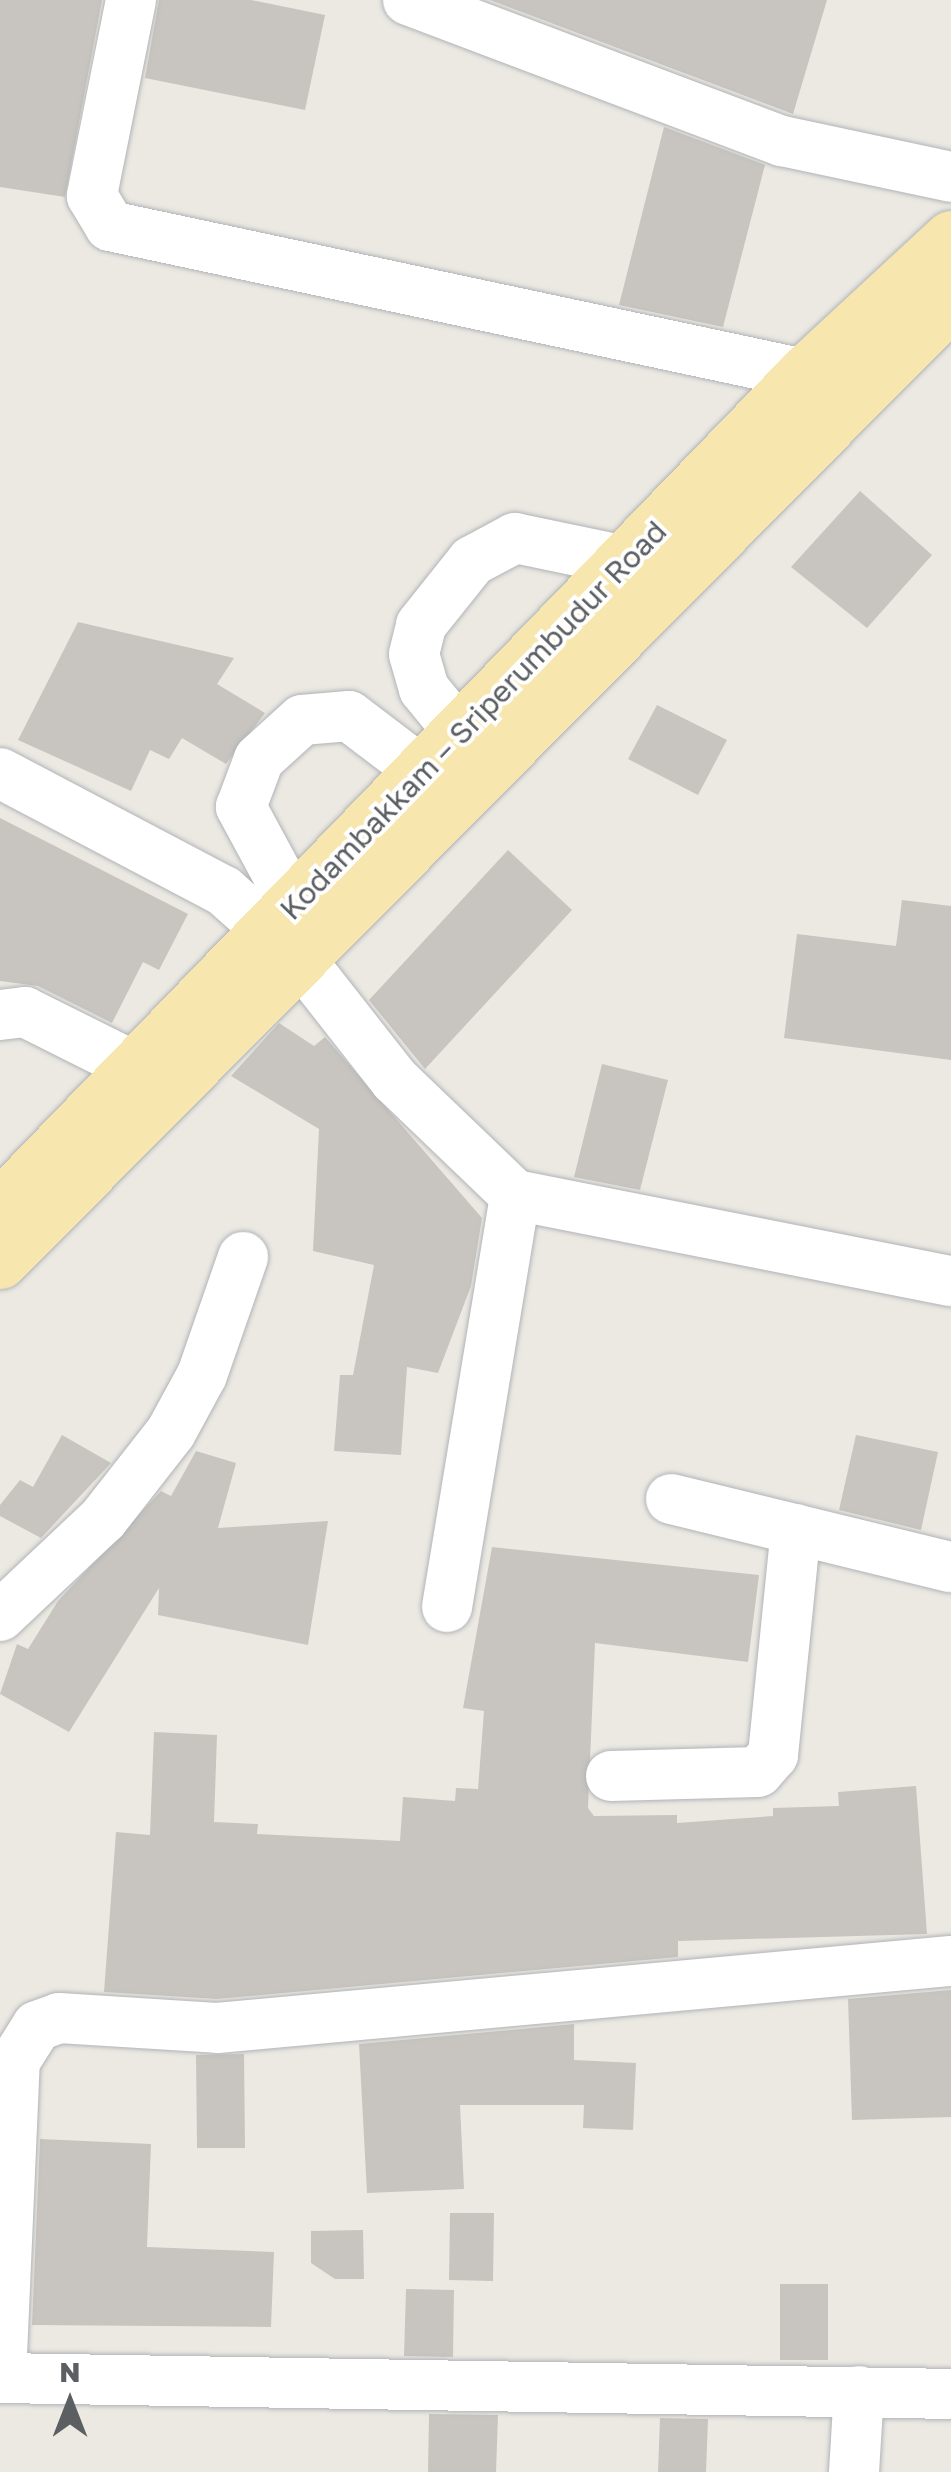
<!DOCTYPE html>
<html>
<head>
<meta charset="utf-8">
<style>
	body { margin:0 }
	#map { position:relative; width:951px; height:2472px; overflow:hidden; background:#ece9e3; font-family:"Golos Text",sans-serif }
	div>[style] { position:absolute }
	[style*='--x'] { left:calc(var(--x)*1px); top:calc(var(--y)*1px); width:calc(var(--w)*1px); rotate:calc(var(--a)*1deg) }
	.building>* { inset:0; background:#c8c4bf }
	.roads { filter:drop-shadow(0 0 2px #b0b4b7) drop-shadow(0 0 2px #b0b4b7) }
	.minor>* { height:50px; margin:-25px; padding:0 25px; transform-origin:25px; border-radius:25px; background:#fff }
	.major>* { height:55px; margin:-27.5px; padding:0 27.5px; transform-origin:27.5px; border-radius:27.5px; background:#f7e6ad }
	span { translate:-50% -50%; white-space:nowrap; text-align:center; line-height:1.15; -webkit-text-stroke:8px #fff; paint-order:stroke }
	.street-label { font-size:30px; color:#5b5f62 }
	.north { position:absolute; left:20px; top:2352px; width:100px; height:100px; -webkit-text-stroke:8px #fff; paint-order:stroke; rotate:0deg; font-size:28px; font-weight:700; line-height:40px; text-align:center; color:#5b5f62 }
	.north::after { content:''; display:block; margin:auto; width:35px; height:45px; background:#5b5f62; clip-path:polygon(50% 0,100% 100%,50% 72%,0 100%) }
</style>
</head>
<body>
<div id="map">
	<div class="building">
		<i style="clip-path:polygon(0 0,102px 0,65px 197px,0 187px)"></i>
		<i style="clip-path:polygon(159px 0,251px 0,325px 15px,305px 110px,145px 78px)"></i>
		<i style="clip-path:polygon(490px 0,827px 0,793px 114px)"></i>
		<i style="clip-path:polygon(664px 127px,765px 165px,723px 327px,619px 305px)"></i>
		<i style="clip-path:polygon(860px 491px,932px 555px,867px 628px,791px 567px)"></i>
		<i style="clip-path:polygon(78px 622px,234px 658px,217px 684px,265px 713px,226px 764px,182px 738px,169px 759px,150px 750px,131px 791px,18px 740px)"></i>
		<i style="clip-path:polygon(657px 705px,727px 740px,698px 795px,628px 759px)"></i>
		<i style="clip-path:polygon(0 818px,188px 914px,159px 970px,143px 962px,112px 1023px,38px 986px,0 981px)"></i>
		<i style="clip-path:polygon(508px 850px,572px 910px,425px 1069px,369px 1000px)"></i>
		<i style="clip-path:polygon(902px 900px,951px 906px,951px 1060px,784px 1038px,797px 934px,896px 946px)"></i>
		<i style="clip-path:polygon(279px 1023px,314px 1046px,325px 1037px,482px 1218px,471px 1286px,438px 1373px,407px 1367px,401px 1455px,334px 1451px,340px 1375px,353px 1375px,374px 1265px,313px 1251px,319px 1129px,231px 1076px)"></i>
		<i style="clip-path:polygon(602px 1064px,668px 1080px,640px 1190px,574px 1177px)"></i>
		<i style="clip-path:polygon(62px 1435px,111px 1463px,41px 1538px,0 1516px,0 1505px,20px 1480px,33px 1487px)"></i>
		<i style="clip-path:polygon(856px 1435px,938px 1452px,921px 1530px,839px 1510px)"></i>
		<i style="clip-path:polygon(196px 1451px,236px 1463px,218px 1528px,328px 1521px,308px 1645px,158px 1615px,159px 1588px,69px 1732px,0 1694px,17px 1644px,28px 1649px,58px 1601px,161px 1491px,171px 1496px)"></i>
		<i style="clip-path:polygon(492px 1547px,759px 1575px,748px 1662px,595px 1643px,588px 1808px,594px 1816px,677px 1815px,677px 1823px,773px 1816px,773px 1808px,839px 1806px,838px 1792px,916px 1786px,927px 1934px,678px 1941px,678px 1957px,217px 1999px,104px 1992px,116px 1832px,150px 1835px,154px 1732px,217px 1735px,214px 1822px,258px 1824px,257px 1834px,400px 1841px,403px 1797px,455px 1801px,456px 1788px,478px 1789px,484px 1711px,463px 1708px)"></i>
		<i style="clip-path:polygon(951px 1990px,951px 2117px,852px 2120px,848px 1999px)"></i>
		<i style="clip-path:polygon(574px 2024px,574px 2060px,636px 2063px,633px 2130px,583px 2128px,584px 2105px,460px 2105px,464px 2189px,367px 2193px,359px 2044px)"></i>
		<i style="clip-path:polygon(244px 2054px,245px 2148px,197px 2148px,196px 2055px)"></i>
		<i style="clip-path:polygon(40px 2139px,151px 2144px,147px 2247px,274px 2252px,271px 2327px,32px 2325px)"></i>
		<i style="clip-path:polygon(450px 2213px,494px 2213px,493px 2281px,449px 2280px)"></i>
		<i style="clip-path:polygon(363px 2230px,364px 2279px,335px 2279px,311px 2263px,311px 2231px)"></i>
		<i style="clip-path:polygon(780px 2284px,828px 2284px,828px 2360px,780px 2360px)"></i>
		<i style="clip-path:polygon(406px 2289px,454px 2290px,453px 2357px,404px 2356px)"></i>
		<i style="clip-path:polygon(429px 2414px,498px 2415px,496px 2472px,428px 2472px)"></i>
		<i style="clip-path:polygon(660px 2418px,708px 2419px,706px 2472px,658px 2472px)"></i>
	</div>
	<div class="roads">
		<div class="minor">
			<i style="--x:131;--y:0;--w:200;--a:101.3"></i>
			<i style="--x:92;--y:196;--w:35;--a:59"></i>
			<i style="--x:110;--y:226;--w:710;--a:12.04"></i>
			<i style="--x:408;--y:0;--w:400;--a:20.7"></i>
			<i style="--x:782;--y:141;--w:173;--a:12"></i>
			<i style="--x:460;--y:733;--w:57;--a:-129.3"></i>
			<i style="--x:424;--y:689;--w:36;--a:-106"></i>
			<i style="--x:414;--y:654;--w:30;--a:-76"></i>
			<i style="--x:421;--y:625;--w:82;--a:-51.4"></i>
			<i style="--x:472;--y:561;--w:49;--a:-28.1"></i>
			<i style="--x:515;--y:538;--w:112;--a:11.8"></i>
			<i style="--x:0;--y:773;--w:253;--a:27.8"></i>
			<i style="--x:224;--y:891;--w:102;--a:41.8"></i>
			<i style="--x:300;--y:959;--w:154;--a:51.9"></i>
			<i style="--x:395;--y:1080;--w:166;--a:43.8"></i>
			<i style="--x:515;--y:1195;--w:444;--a:11.2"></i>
			<i style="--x:295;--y:907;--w:114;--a:-118.4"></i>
			<i style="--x:241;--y:807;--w:51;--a:-69.4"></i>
			<i style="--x:259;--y:759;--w:58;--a:-42.2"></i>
			<i style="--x:302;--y:720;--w:47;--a:-4.9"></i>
			<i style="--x:349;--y:716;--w:94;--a:37.2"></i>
			<i style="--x:0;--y:1015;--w:25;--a:-7"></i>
			<i style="--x:25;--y:1012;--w:125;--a:26.6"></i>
			<i style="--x:671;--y:1499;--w:288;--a:13.7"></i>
			<i style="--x:447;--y:1607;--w:418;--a:-80.6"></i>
			<i style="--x:0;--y:1616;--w:141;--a:-43.3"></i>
			<i style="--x:103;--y:1519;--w:110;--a:-52"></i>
			<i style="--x:171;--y:1432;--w:65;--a:-61.5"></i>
			<i style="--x:202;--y:1375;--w:125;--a:-70.8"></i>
			<i style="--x:611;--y:1776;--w:147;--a:-1.6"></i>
			<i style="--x:758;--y:1772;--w:23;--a:-49"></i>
			<i style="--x:773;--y:1755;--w:227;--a:-84.2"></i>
			<i style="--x:0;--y:2378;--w:951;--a:0.96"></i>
			<i style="--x:1;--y:2378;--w:317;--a:-87.5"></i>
			<i style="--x:15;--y:2061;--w:41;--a:-57.8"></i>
			<i style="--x:37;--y:2026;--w:23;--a:-20"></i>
			<i style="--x:59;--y:2018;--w:158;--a:3.6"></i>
			<i style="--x:217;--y:2028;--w:737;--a:-5.22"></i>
			<i style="--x:854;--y:2472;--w:81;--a:-86.5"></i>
		</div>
		<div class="major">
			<i style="--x:0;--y:1207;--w:1158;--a:-46.01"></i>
			<i style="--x:804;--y:374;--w:200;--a:-42.8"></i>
			<i style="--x:0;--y:1261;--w:1351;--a:-45.27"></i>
		</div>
	</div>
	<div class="street-label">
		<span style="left:473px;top:720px;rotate:-46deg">Kodambakkam – Sriperumbudur Road</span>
	</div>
	<div class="north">N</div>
</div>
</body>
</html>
